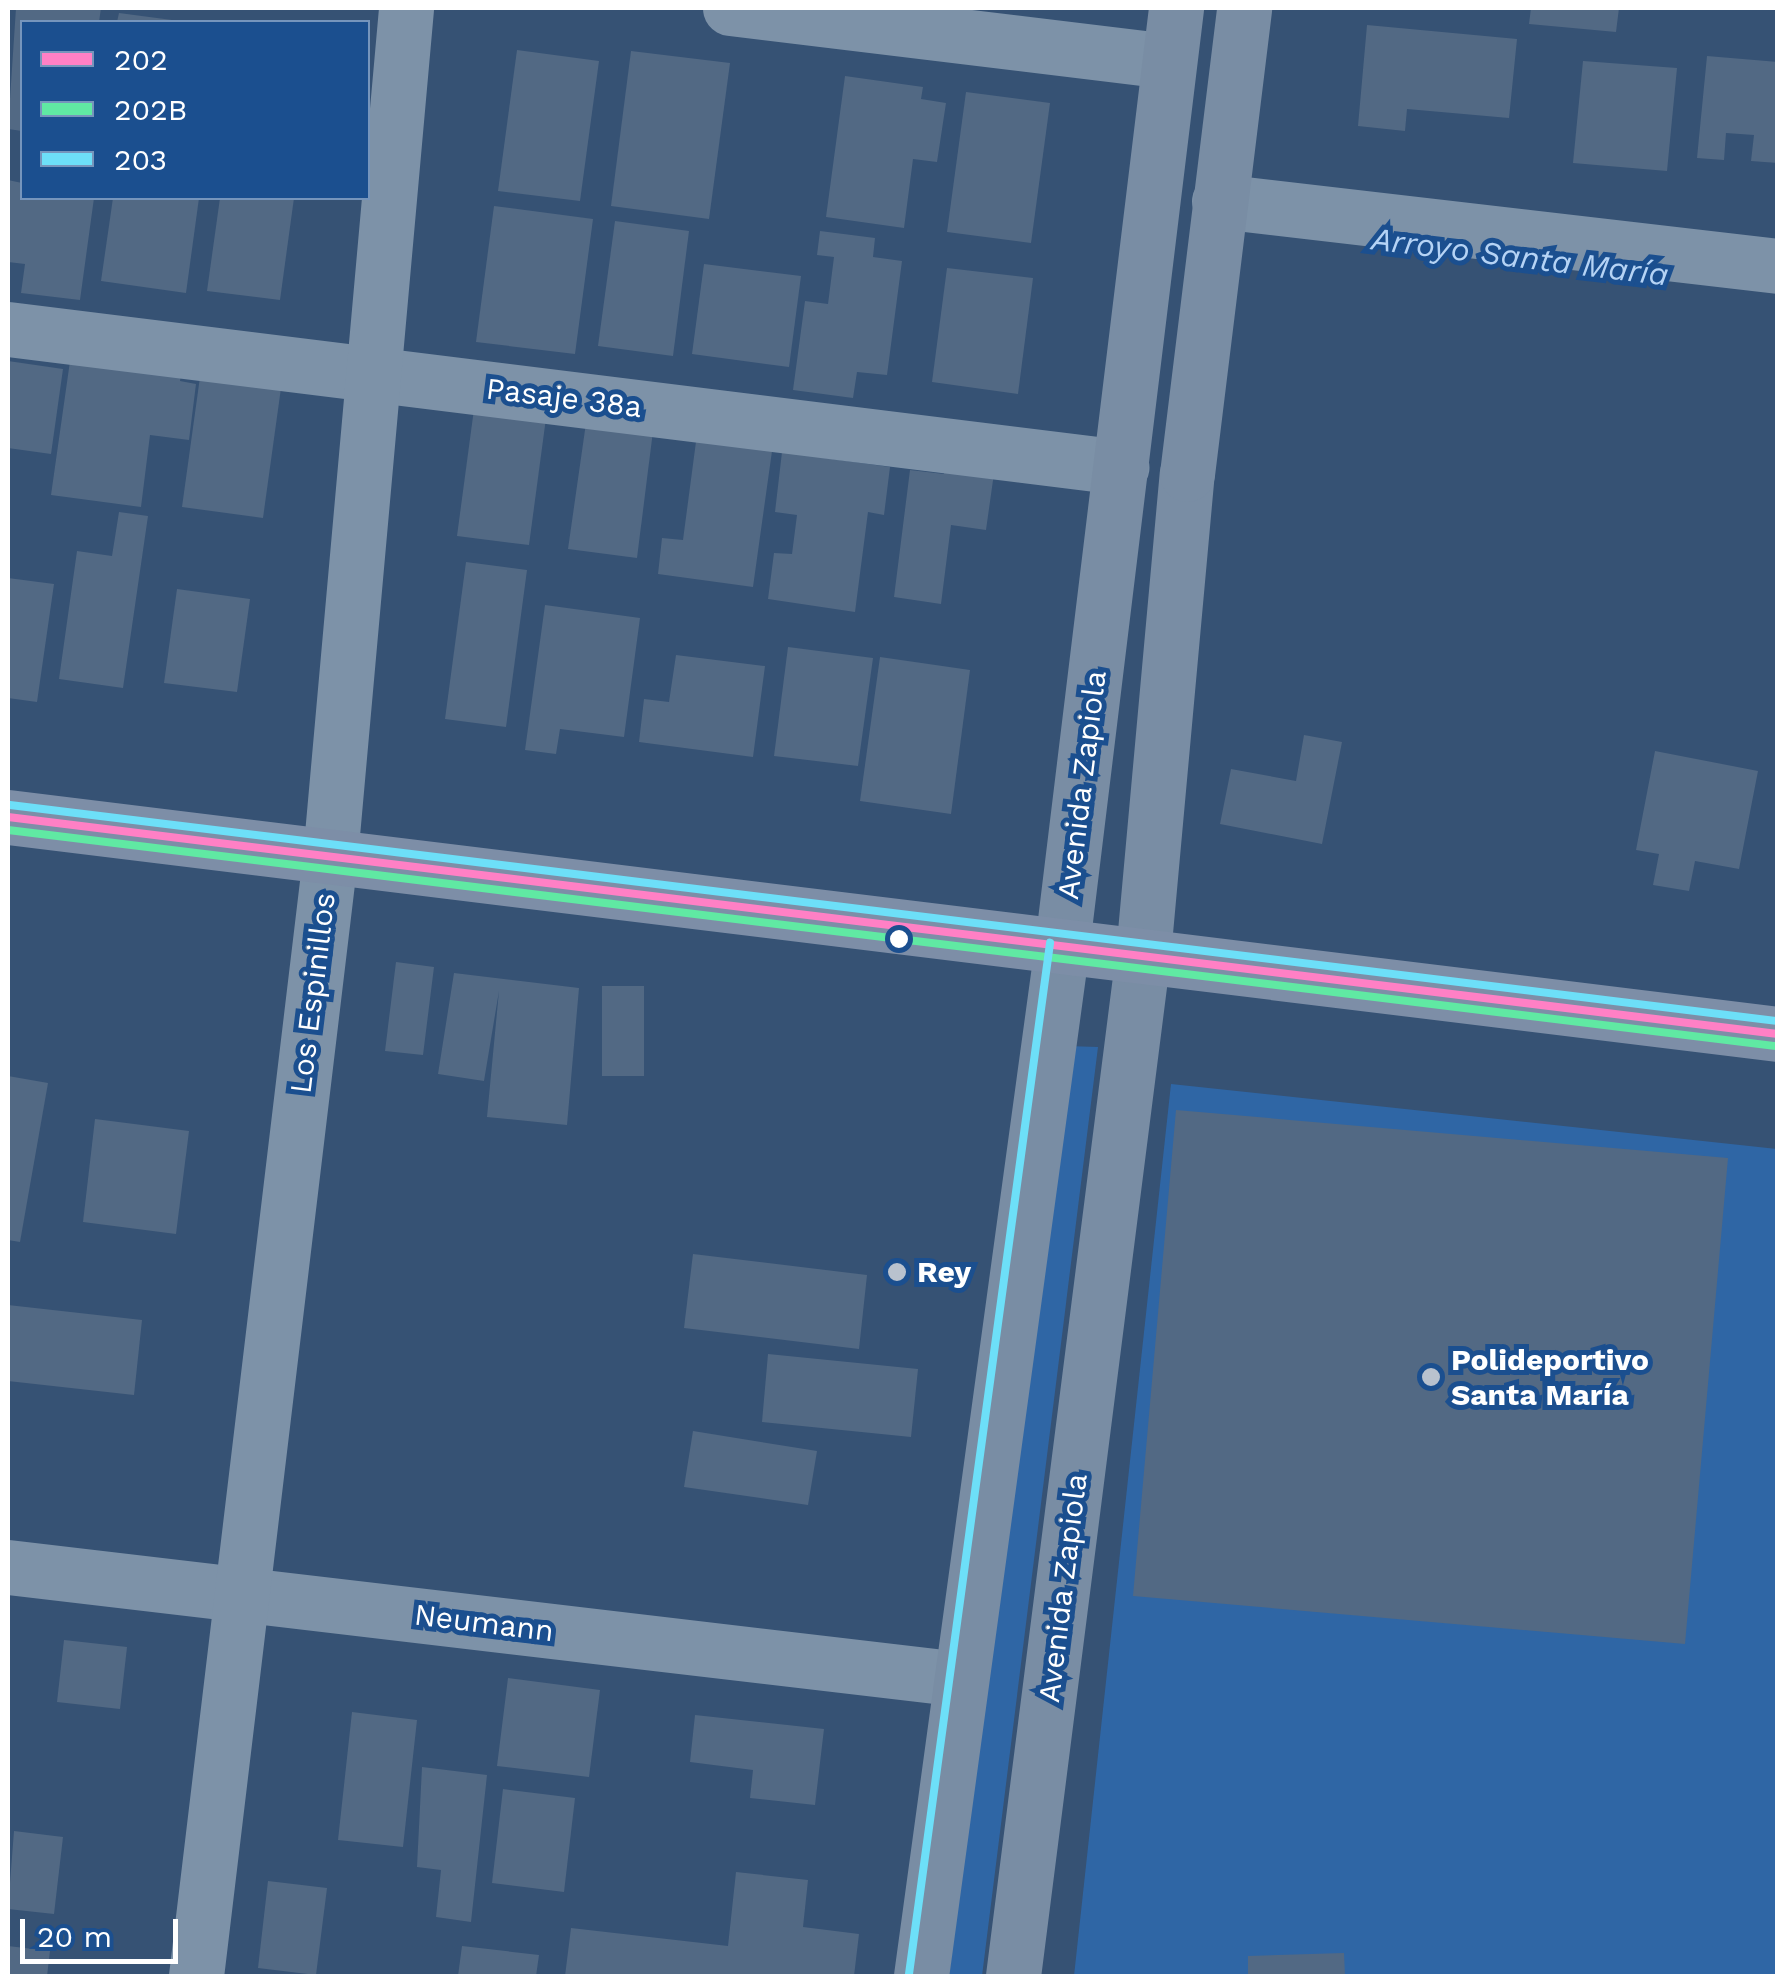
<!DOCTYPE html>
<html>
<head>
<meta charset="utf-8">
<style>
	body { margin:0 }
	#map { position:relative; width:1785px; height:1984px; overflow:hidden; background:#365274; font-family:"Work Sans",sans-serif }
	div>[style] { position:absolute }
	[style*='--x'] { left:calc(var(--x)*1px); top:calc(var(--y)*1px); width:calc(var(--w)*1px); rotate:calc(var(--a)*1deg) }
	.green>* { inset:0; background:#2f66a5 }
	.building>* { inset:0; background:#526984 }
	.street>* { height:55px; margin:-27.5px; padding:0 27.5px; transform-origin:27.5px; border-radius:27.5px; background:#7d92a8 }
	.secondary>* { height:55px; margin:-27.5px; padding:0 27.5px; transform-origin:27.5px; border-radius:27.5px; background:#798da4 }
	.primary>* { height:55px; margin:-27.5px; padding:0 27.5px; transform-origin:27.5px; border-radius:27.5px; background:#7d8ea7 }
	.bus-1>* { height:8px; margin:-4px; padding:0 4px; transform-origin:4px; border-radius:4px; background:#ff80c5 }
	.bus-2>* { height:8px; margin:-4px; padding:0 4px; transform-origin:4px; border-radius:4px; background:#60e9a3 }
	.bus-3>* { height:8px; margin:-4px; padding:0 4px; transform-origin:4px; border-radius:4px; background:#6ddff8 }
	.dots>* { width:28px; height:28px; translate:-50% -50%; box-sizing:border-box; border:5px solid #1b4f8f; border-radius:50% }
	span { translate:-50% -50%; white-space:nowrap; text-align:center; line-height:1.15; -webkit-text-stroke:10px #1b4f8f; paint-order:stroke }
	.street-label { font-size:30px; color:#fff }
	.poi-label { font-size:30px; color:#fff; font-weight:700 }
	.left { translate:0 -50%; text-align:left }
	.water-label { font-size:32px; color:#b5d3f5; font-style:italic }
	.frame { position:absolute; inset:0; border:10px solid #fff; pointer-events:none }
	.legend { position:absolute; left:20px; top:20px; width:350px; height:180px; box-sizing:border-box; background:#1b4f8f; border:2px solid #7695bc; margin:0; padding:12px 18px; list-style:none; font-size:30px; color:#fff }
	.legend li { display:flex; align-items:center; gap:20px; height:50px }
	.legend b { width:50px; border:2px solid #7695bc }
	.scale { position:absolute; left:20px; top:1919px; width:158px; height:45px; box-sizing:border-box; border:5px solid #fff; border-top:0; padding-left:12px; font-size:30px; line-height:35px; white-space:nowrap; color:#fff; -webkit-text-stroke:8px #1b4f8f; paint-order:stroke }
</style>
</head>
<body>
<div id="map">
	<div class="green">
		<i style="clip-path:polygon(1066px 1046px,1098px 1047px,982px 1976px,949px 1976px)"></i>
		<i style="clip-path:polygon(1171px 1084px,1777px 1149px,1777px 1976px,1074px 1976px)"></i>
	</div>
	<div class="building">
		<i style="clip-path:polygon(16px 8px,101px 8px,99px 22px,22px 22px,22px 131px,8px 129px)"></i>
		<i style="clip-path:polygon(1531px 8px,1619px 8px,1616px 32px,1529px 24px)"></i>
		<i style="clip-path:polygon(119px 13px,172px 20px,172px 22px,117px 22px)"></i>
		<i style="clip-path:polygon(1367px 25px,1517px 39px,1509px 118px,1407px 109px,1405px 131px,1358px 126px)"></i>
		<i style="clip-path:polygon(517px 50px,599px 61px,580px 201px,498px 191px)"></i>
		<i style="clip-path:polygon(631px 51px,730px 63px,709px 219px,611px 206px)"></i>
		<i style="clip-path:polygon(1707px 56px,1778px 62px,1778px 163px,1751px 161px,1754px 135px,1726px 133px,1724px 160px,1697px 158px)"></i>
		<i style="clip-path:polygon(1583px 61px,1677px 68px,1667px 171px,1573px 163px)"></i>
		<i style="clip-path:polygon(845px 76px,923px 87px,921px 99px,946px 103px,937px 162px,913px 159px,904px 228px,826px 217px)"></i>
		<i style="clip-path:polygon(966px 92px,1050px 103px,1031px 243px,947px 232px)"></i>
		<i style="clip-path:polygon(8px 180px,22px 183px,22px 198px,94px 198px,80px 300px,21px 293px,25px 264px,8px 262px)"></i>
		<i style="clip-path:polygon(113px 198px,199px 198px,186px 293px,101px 281px)"></i>
		<i style="clip-path:polygon(220px 198px,294px 198px,280px 300px,207px 291px)"></i>
		<i style="clip-path:polygon(494px 206px,593px 219px,575px 354px,476px 342px)"></i>
		<i style="clip-path:polygon(615px 221px,689px 231px,673px 356px,598px 346px)"></i>
		<i style="clip-path:polygon(820px 231px,875px 238px,873px 257px,902px 261px,887px 375px,857px 372px,853px 398px,793px 390px,805px 301px,828px 304px,834px 257px,817px 255px)"></i>
		<i style="clip-path:polygon(704px 264px,801px 276px,789px 367px,692px 354px)"></i>
		<i style="clip-path:polygon(947px 268px,1033px 278px,1018px 394px,932px 382px)"></i>
		<i style="clip-path:polygon(72px 347px,183px 362px,180px 381px,196px 384px,189px 440px,150px 435px,141px 507px,51px 495px)"></i>
		<i style="clip-path:polygon(8px 361px,63px 369px,51px 454px,8px 448px)"></i>
		<i style="clip-path:polygon(200px 377px,281px 388px,263px 518px,182px 507px)"></i>
		<i style="clip-path:polygon(474px 409px,546px 418px,529px 545px,457px 536px)"></i>
		<i style="clip-path:polygon(586px 423px,653px 431px,637px 558px,568px 549px)"></i>
		<i style="clip-path:polygon(697px 434px,773px 444px,753px 587px,658px 574px,662px 538px,683px 540px)"></i>
		<i style="clip-path:polygon(782px 452px,890px 467px,884px 515px,868px 512px,855px 612px,768px 599px,774px 553px,792px 554px,797px 515px,775px 512px)"></i>
		<i style="clip-path:polygon(947px 452px,996px 459px,986px 530px,951px 525px,941px 604px,894px 597px,910px 470px,944px 474px)"></i>
		<i style="clip-path:polygon(119px 512px,148px 516px,123px 688px,59px 679px,77px 551px,112px 556px)"></i>
		<i style="clip-path:polygon(466px 562px,527px 570px,506px 727px,445px 719px)"></i>
		<i style="clip-path:polygon(8px 578px,54px 584px,37px 702px,8px 698px)"></i>
		<i style="clip-path:polygon(177px 589px,250px 599px,237px 692px,164px 683px)"></i>
		<i style="clip-path:polygon(545px 605px,640px 618px,624px 737px,560px 729px,556px 754px,525px 750px)"></i>
		<i style="clip-path:polygon(788px 647px,873px 658px,858px 766px,774px 756px)"></i>
		<i style="clip-path:polygon(676px 655px,765px 666px,753px 757px,639px 742px,644px 699px,669px 702px)"></i>
		<i style="clip-path:polygon(880px 657px,970px 670px,951px 814px,860px 801px)"></i>
		<i style="clip-path:polygon(1304px 735px,1342px 742px,1322px 844px,1220px 824px,1231px 769px,1296px 781px)"></i>
		<i style="clip-path:polygon(1655px 751px,1758px 771px,1739px 869px,1695px 861px,1689px 891px,1653px 885px,1659px 854px,1636px 850px)"></i>
		<i style="clip-path:polygon(396px 962px,434px 967px,423px 1055px,385px 1051px)"></i>
		<i style="clip-path:polygon(454px 973px,579px 988px,567px 1125px,487px 1117px,499px 991px,484px 1081px,438px 1074px)"></i>
		<i style="clip-path:polygon(602px 986px,644px 986px,644px 1076px,602px 1076px)"></i>
		<i style="clip-path:polygon(8px 1076px,48px 1083px,20px 1242px,8px 1240px)"></i>
		<i style="clip-path:polygon(1176px 1110px,1728px 1158px,1685px 1644px,1133px 1596px)"></i>
		<i style="clip-path:polygon(95px 1119px,189px 1131px,176px 1234px,83px 1222px)"></i>
		<i style="clip-path:polygon(693px 1254px,867px 1275px,859px 1349px,684px 1328px)"></i>
		<i style="clip-path:polygon(8px 1305px,142px 1320px,134px 1395px,8px 1381px)"></i>
		<i style="clip-path:polygon(768px 1354px,918px 1369px,911px 1437px,762px 1422px)"></i>
		<i style="clip-path:polygon(693px 1431px,817px 1451px,808px 1505px,684px 1487px)"></i>
		<i style="clip-path:polygon(64px 1640px,127px 1647px,120px 1709px,57px 1702px)"></i>
		<i style="clip-path:polygon(508px 1678px,600px 1690px,589px 1777px,497px 1766px)"></i>
		<i style="clip-path:polygon(352px 1712px,417px 1720px,403px 1847px,338px 1840px)"></i>
		<i style="clip-path:polygon(695px 1715px,824px 1729px,815px 1805px,750px 1798px,753px 1770px,690px 1762px)"></i>
		<i style="clip-path:polygon(422px 1767px,487px 1775px,471px 1922px,436px 1917px,441px 1870px,417px 1867px)"></i>
		<i style="clip-path:polygon(503px 1789px,575px 1798px,564px 1892px,492px 1883px)"></i>
		<i style="clip-path:polygon(14px 1831px,63px 1837px,54px 1914px,8px 1909px)"></i>
		<i style="clip-path:polygon(736px 1872px,808px 1880px,803px 1927px,859px 1934px,854px 1976px,565px 1976px,571px 1928px,728px 1946px)"></i>
		<i style="clip-path:polygon(268px 1881px,327px 1888px,316px 1975px,258px 1968px)"></i>
		<i style="clip-path:polygon(8px 1946px,50px 1951px,47px 1976px,8px 1976px)"></i>
		<i style="clip-path:polygon(462px 1946px,539px 1955px,536px 1976px,458px 1976px)"></i>
		<i style="clip-path:polygon(1344px 1953px,1345px 1976px,1248px 1976px,1248px 1956px)"></i>
	</div>
	<div class="street">
		<i style="--x:730;--y:8;--w:442;--a:6.9"></i>
		<i style="--x:1219;--y:201;--w:563;--a:6.63"></i>
		<i style="--x:8;--y:329;--w:1122;--a:7.07"></i>
		<i style="--x:8;--y:1567;--w:959;--a:6.71"></i>
		<i style="--x:196;--y:1976;--w:1127;--a:-83.17"></i>
		<i style="--x:330;--y:857;--w:852;--a:-84.88"></i>
	</div>
	<div class="secondary">
		<i style="--x:921;--y:1976;--w:1041;--a:-82.21"></i>
		<i style="--x:1062;--y:945;--w:944;--a:-83.06"></i>
		<i style="--x:1013;--y:1976;--w:1030;--a:-82.75"></i>
		<i style="--x:1143;--y:954;--w:482;--a:-84.8"></i>
		<i style="--x:1187;--y:474;--w:469;--a:-83"></i>
	</div>
	<div class="primary">
		<i style="--x:8;--y:817;--w:1783;--a:6.99"></i>
	</div>
	<div class="bus-1">
		<i style="--x:8;--y:817;--w:1783;--a:6.99"></i>
	</div>
	<div class="bus-2">
		<i style="--x:8;--y:830;--w:1781;--a:6.97"></i>
	</div>
	<div class="bus-3">
		<i style="--x:10;--y:805;--w:1781;--a:6.97"></i>
		<i style="--x:909;--y:1974;--w:1041;--a:-82.21"></i>
	</div>
	<div class="dots">
		<i style="left:899px;top:939px;background:#fff"></i>
		<i style="left:897px;top:1272px;background:#b9c2ce"></i>
		<i style="left:1431px;top:1377px;background:#b9c2ce"></i>
	</div>
	<div class="street-label">
		<span style="left:564px;top:398px;rotate:7deg">Pasaje 38a</span>
		<span style="left:1082px;top:785px;rotate:-83deg">Avenida Zapiola</span>
		<span style="left:313px;top:993px;rotate:-83deg">Los Espinillos</span>
		<span style="left:1063px;top:1588px;rotate:-83deg">Avenida Zapiola</span>
		<span style="left:484px;top:1623px;rotate:7deg">Neumann</span>
	</div>
	<div class="poi-label">
		<span class="left" style="left:917px;top:1272px">Rey</span>
		<span class="left" style="left:1451px;top:1377px">Polideportivo<br>Santa María</span>
	</div>
	<div class="water-label">
		<span style="left:1520px;top:257px;rotate:7deg">Arroyo Santa María</span>
	</div>
	<div class="frame"></div>
	<ul class="legend">
	<li><b style="height:12px;background:#ff80c5"></b>202</li>
	<li><b style="height:12px;background:#60e9a3"></b>202B</li>
	<li><b style="height:12px;background:#6ddff8"></b>203</li>
	</ul>
	<div class="scale">20 m</div>
</div>
</body>
</html>
